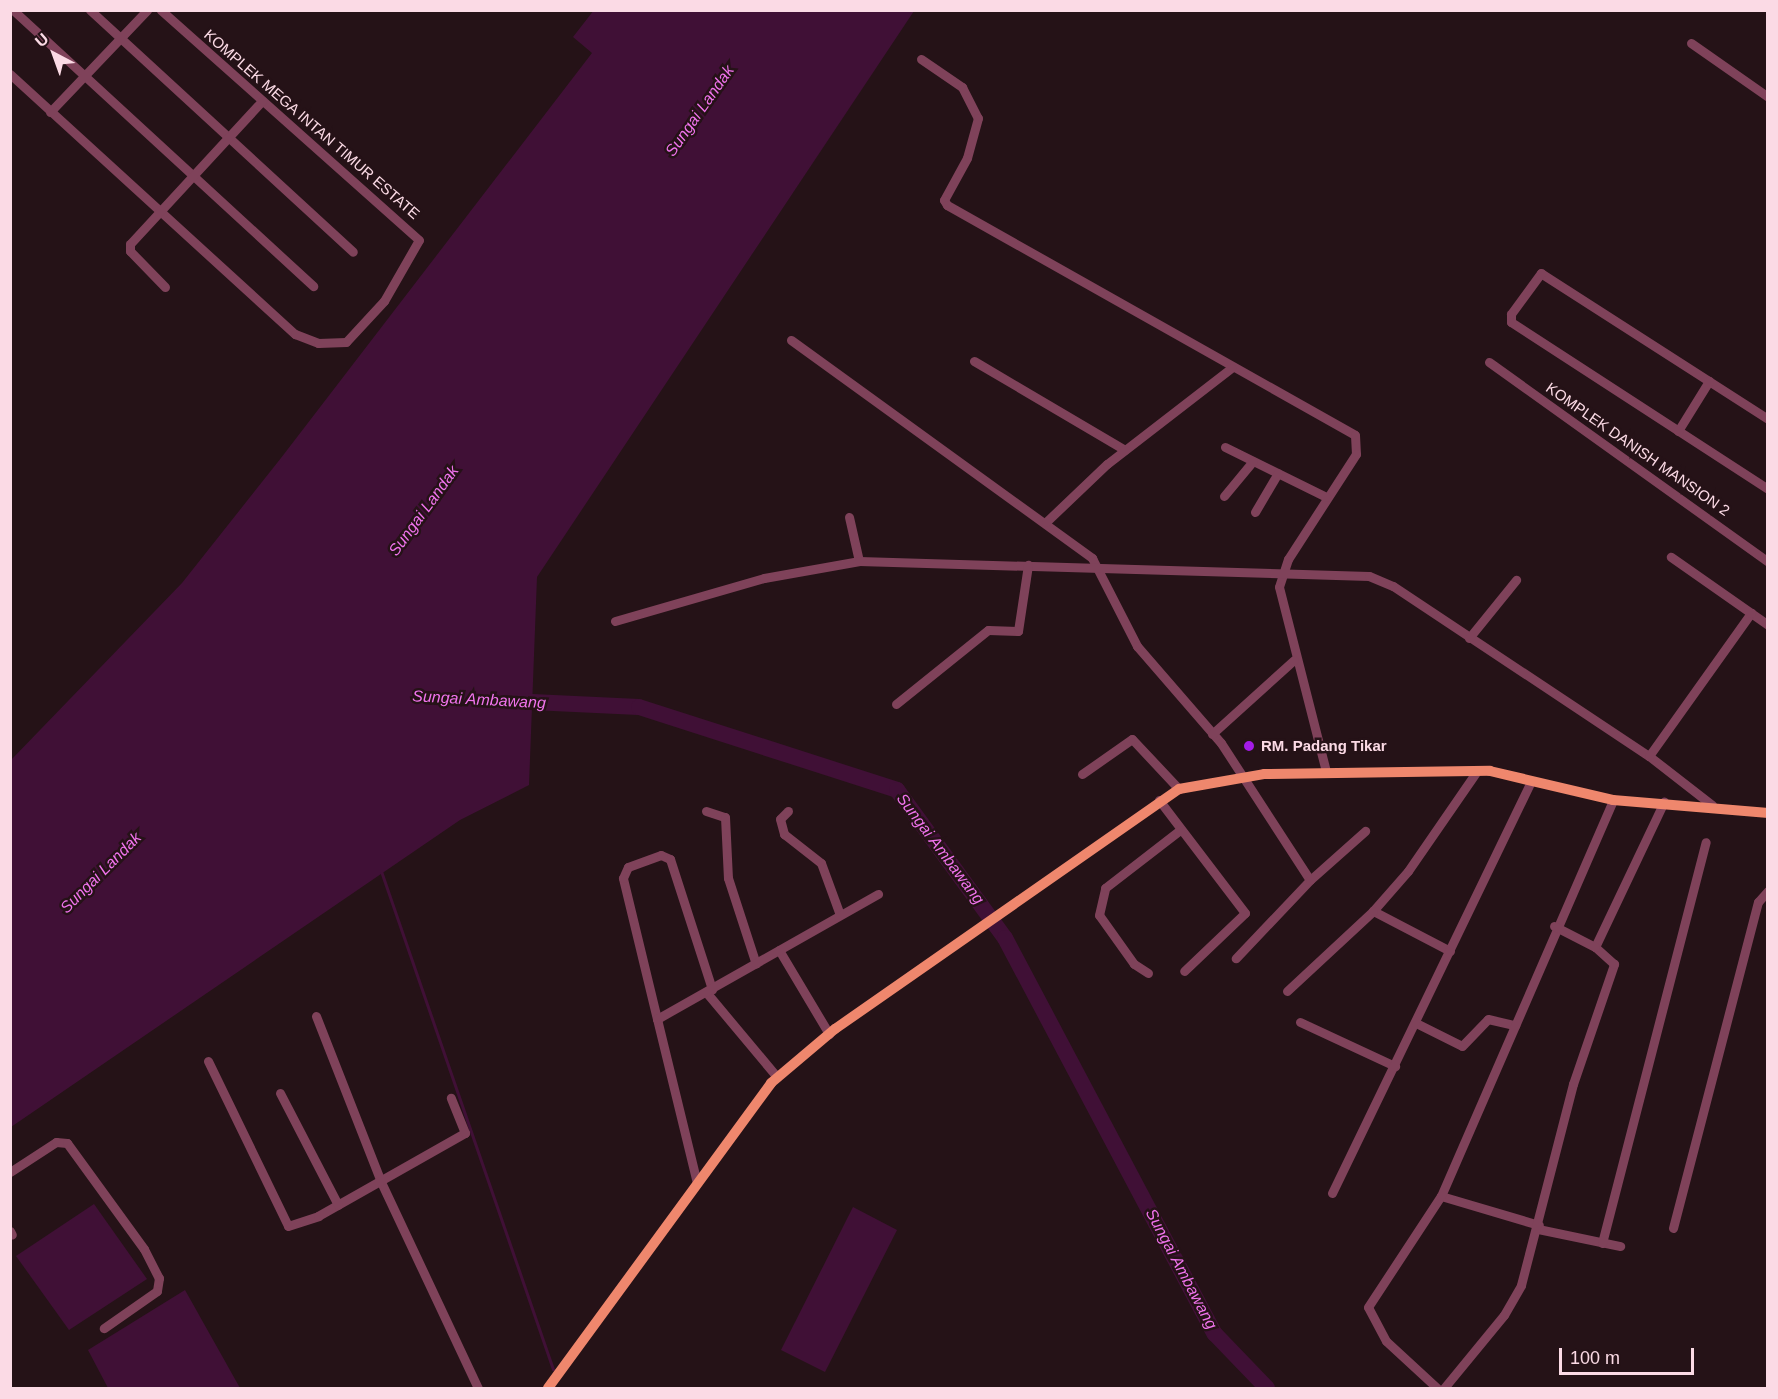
<!DOCTYPE html>
<html>
<head>
<meta charset="utf-8">
<style>
	body { margin:0 }
	#map { position:relative; width:1778px; height:1399px; overflow:hidden; background:#251217; font-family:Helvetica,sans-serif }
	div>[style] { position:absolute }
	[style*='--x'] { left:calc(var(--x)*1px); top:calc(var(--y)*1px); width:calc(var(--w)*1px); rotate:calc(var(--a)*1deg) }
	.water>* { inset:0; background:#401036 }
	.stream>* { height:3px; margin:-1.5px; padding:0 1.5px; transform-origin:1.5px; border-radius:1.5px; background:#401036 }
	.river>* { height:16px; margin:-8px; padding:0 8px; transform-origin:8px; border-radius:8px; background:#401036 }
	.minor>* { height:9px; margin:-4.5px; padding:0 4.5px; transform-origin:4.5px; border-radius:4.5px; background:#7f425a }
	.major>* { height:10px; margin:-5px; padding:0 5px; transform-origin:5px; border-radius:5px; background:#ef876d }
	.dots>* { width:16px; height:16px; translate:-50% -50%; box-sizing:border-box; border:3px solid #251217; border-radius:50% }
	span { translate:-50% -50%; white-space:nowrap; text-align:center; line-height:1.15; -webkit-text-stroke:5px #251217; paint-order:stroke }
	.street-label { font-size:15px; color:#fbdae5 }
	.poi-label { font-size:15px; color:#fbdae5; font-weight:700 }
	.left { translate:0 -50%; text-align:left }
	.water-label { font-size:16px; color:#f073ec; font-style:italic }
	.frame { position:absolute; inset:0; border:12px solid #fbdae5; pointer-events:none }
	.north { position:absolute; left:24px; top:24px; width:60px; height:60px; -webkit-text-stroke:4px #251217; paint-order:stroke; rotate:319deg; font-size:16px; font-weight:700; line-height:24px; text-align:center; color:#fbdae5 }
	.north::after { content:''; display:block; margin:auto; width:21px; height:27px; background:#fbdae5; clip-path:polygon(50% 0,100% 100%,50% 72%,0 100%) }
	.scale { position:absolute; left:1559px; top:1348px; width:135px; height:27px; box-sizing:border-box; border:3px solid #fbdae5; border-top:0; padding-left:8px; font-size:18px; line-height:21px; white-space:nowrap; color:#fbdae5; -webkit-text-stroke:4px #251217; paint-order:stroke }
</style>
</head>
<body>
<div id="map">
	<div class="water">
		<i style="clip-path:polygon(594px 10px,914px 11px,537px 577px,529px 785px,460px 820px,11px 1127px,11px 760px,182px 583px,281px 458px,592px 53px,573px 37px)"></i>
		<i style="clip-path:polygon(94px 1204px,147px 1279px,69px 1330px,16px 1256px)"></i>
		<i style="clip-path:polygon(853px 1207px,897px 1230px,825px 1372px,781px 1350px)"></i>
		<i style="clip-path:polygon(185px 1290px,240px 1388px,108px 1388px,88px 1350px)"></i>
	</div>
	<div class="stream">
		<i style="--x:381;--y:871;--w:527;--a:70.95"></i>
	</div>
	<div class="river">
		<i style="--x:511;--y:701;--w:128;--a:2.7"></i>
		<i style="--x:639;--y:707;--w:271;--a:17.8"></i>
		<i style="--x:897;--y:790;--w:183;--a:53.9"></i>
		<i style="--x:1005;--y:938;--w:448;--a:62.1"></i>
		<i style="--x:1215;--y:1334;--w:75;--a:46.1"></i>
	</div>
	<div class="minor">
		<i style="--x:13;--y:10;--w:408;--a:42.6"></i>
		<i style="--x:90;--y:10;--w:357;--a:42.6"></i>
		<i style="--x:1691;--y:43;--w:94;--a:35"></i>
		<i style="--x:921;--y:59;--w:50;--a:34.3"></i>
		<i style="--x:962;--y:87;--w:35;--a:63"></i>
		<i style="--x:978;--y:118;--w:41;--a:105.4"></i>
		<i style="--x:967;--y:158;--w:48;--a:118.7"></i>
		<i style="--x:944;--y:200;--w:6;--a:59"></i>
		<i style="--x:947;--y:205;--w:468;--a:29.4"></i>
		<i style="--x:1355;--y:435;--w:19;--a:87"></i>
		<i style="--x:1356;--y:454;--w:125;--a:122.9"></i>
		<i style="--x:1288;--y:559;--w:29;--a:108"></i>
		<i style="--x:1279;--y:587;--w:190;--a:75.7"></i>
		<i style="--x:10;--y:74;--w:386;--a:42.4"></i>
		<i style="--x:295;--y:334;--w:25;--a:21"></i>
		<i style="--x:318;--y:343;--w:28;--a:-2"></i>
		<i style="--x:346;--y:342;--w:56;--a:-47.2"></i>
		<i style="--x:384;--y:301;--w:70;--a:-60.2"></i>
		<i style="--x:419;--y:240;--w:346;--a:-138.3"></i>
		<i style="--x:50;--y:112;--w:141;--a:-46.4"></i>
		<i style="--x:165;--y:287;--w:50;--a:-134.2"></i>
		<i style="--x:130;--y:251;--w:7;--a:-90"></i>
		<i style="--x:130;--y:244;--w:195;--a:-47.3"></i>
		<i style="--x:791;--y:340;--w:372;--a:35.9"></i>
		<i style="--x:1092;--y:558;--w:99;--a:62.9"></i>
		<i style="--x:1137;--y:646;--w:128;--a:49.1"></i>
		<i style="--x:1221;--y:743;--w:163;--a:57"></i>
		<i style="--x:1310;--y:880;--w:108;--a:133.5"></i>
		<i style="--x:974;--y:361;--w:175;--a:30.5"></i>
		<i style="--x:1489;--y:362;--w:343;--a:35.6"></i>
		<i style="--x:1768;--y:419;--w:270;--a:-147.3"></i>
		<i style="--x:1541;--y:273;--w:51;--a:126.2"></i>
		<i style="--x:1511;--y:314;--w:8;--a:90"></i>
		<i style="--x:1511;--y:322;--w:306;--a:33"></i>
		<i style="--x:1678;--y:431;--w:59;--a:-58.2"></i>
		<i style="--x:1225;--y:447;--w:113;--a:26.3"></i>
		<i style="--x:1224;--y:496;--w:45;--a:-50.4"></i>
		<i style="--x:1255;--y:512;--w:45;--a:-59.5"></i>
		<i style="--x:849;--y:517;--w:45;--a:77.2"></i>
		<i style="--x:1046;--y:522;--w:84;--a:-43.6"></i>
		<i style="--x:1107;--y:464;--w:157;--a:-37.7"></i>
		<i style="--x:1751;--y:613;--w:21;--a:35"></i>
		<i style="--x:615;--y:621;--w:155;--a:-16.1"></i>
		<i style="--x:764;--y:578;--w:97;--a:-10.1"></i>
		<i style="--x:859;--y:561;--w:510;--a:1.68"></i>
		<i style="--x:1369;--y:576;--w:26;--a:23"></i>
		<i style="--x:1393;--y:586;--w:307;--a:33.6"></i>
		<i style="--x:1649;--y:756;--w:80;--a:37.9"></i>
		<i style="--x:1469;--y:638;--w:75;--a:-51"></i>
		<i style="--x:896;--y:704;--w:118;--a:-38.8"></i>
		<i style="--x:988;--y:630;--w:30;--a:2"></i>
		<i style="--x:1018;--y:631;--w:67;--a:-81.4"></i>
		<i style="--x:1212;--y:734;--w:110;--a:-42.1"></i>
		<i style="--x:1649;--y:756;--w:176;--a:-54.5"></i>
		<i style="--x:1751;--y:613;--w:98;--a:-145"></i>
		<i style="--x:1082;--y:774;--w:61;--a:-35"></i>
		<i style="--x:1132;--y:739;--w:69;--a:46.8"></i>
		<i style="--x:1159;--y:800;--w:142;--a:52.7"></i>
		<i style="--x:1245;--y:913;--w:84;--a:136.4"></i>
		<i style="--x:706;--y:811;--w:20;--a:18"></i>
		<i style="--x:725;--y:817;--w:61;--a:87.2"></i>
		<i style="--x:728;--y:878;--w:90;--a:72"></i>
		<i style="--x:788;--y:811;--w:11;--a:135"></i>
		<i style="--x:780;--y:819;--w:16;--a:75"></i>
		<i style="--x:784;--y:834;--w:47;--a:38.1"></i>
		<i style="--x:821;--y:863;--w:55;--a:69.9"></i>
		<i style="--x:1310;--y:880;--w:74;--a:-41.7"></i>
		<i style="--x:1595;--y:947;--w:161;--a:-64.6"></i>
		<i style="--x:779;--y:950;--w:98;--a:59.2"></i>
		<i style="--x:1450;--y:951;--w:87;--a:-152.5"></i>
		<i style="--x:1373;--y:911;--w:53;--a:-48.8"></i>
		<i style="--x:1408;--y:871;--w:121;--a:-55.4"></i>
		<i style="--x:1148;--y:973;--w:17;--a:-147"></i>
		<i style="--x:1134;--y:964;--w:60;--a:-125.5"></i>
		<i style="--x:1099;--y:915;--w:28;--a:-77"></i>
		<i style="--x:1105;--y:888;--w:95;--a:-37.7"></i>
		<i style="--x:1287;--y:991;--w:117;--a:-42.9"></i>
		<i style="--x:706;--y:992;--w:111;--a:50.1"></i>
		<i style="--x:316;--y:1016;--w:178;--a:68.6"></i>
		<i style="--x:381;--y:1182;--w:228;--a:64.8"></i>
		<i style="--x:657;--y:1019;--w:145;--a:-103.6"></i>
		<i style="--x:623;--y:878;--w:12;--a:-66"></i>
		<i style="--x:628;--y:867;--w:35;--a:-20"></i>
		<i style="--x:661;--y:855;--w:10;--a:24"></i>
		<i style="--x:670;--y:859;--w:137;--a:72.1"></i>
		<i style="--x:1300;--y:1022;--w:105;--a:24.9"></i>
		<i style="--x:1416;--y:1023;--w:51;--a:26.6"></i>
		<i style="--x:1462;--y:1046;--w:37;--a:-46"></i>
		<i style="--x:1488;--y:1019;--w:28;--a:13"></i>
		<i style="--x:208;--y:1061;--w:183;--a:64.1"></i>
		<i style="--x:288;--y:1226;--w:32;--a:-18"></i>
		<i style="--x:318;--y:1216;--w:169;--a:-29.5"></i>
		<i style="--x:465;--y:1133;--w:38;--a:-112"></i>
		<i style="--x:280;--y:1093;--w:126;--a:62.6"></i>
		<i style="--x:10;--y:1172;--w:55;--a:-33.1"></i>
		<i style="--x:56;--y:1142;--w:11;--a:5"></i>
		<i style="--x:67;--y:1143;--w:131;--a:54"></i>
		<i style="--x:144;--y:1249;--w:33;--a:63"></i>
		<i style="--x:159;--y:1278;--w:13;--a:99"></i>
		<i style="--x:157;--y:1291;--w:65;--a:145.1"></i>
		<i style="--x:697;--y:1183;--w:169;--a:-103.7"></i>
		<i style="--x:657;--y:1019;--w:254;--a:-29.5"></i>
		<i style="--x:1332;--y:1193;--w:458;--a:-64.2"></i>
		<i style="--x:1441;--y:1196;--w:102;--a:16.5"></i>
		<i style="--x:1673;--y:1228;--w:337;--a:-75.4"></i>
		<i style="--x:1758;--y:902;--w:15;--a:-48"></i>
		<i style="--x:1538;--y:1229;--w:84;--a:11.7"></i>
		<i style="--x:10;--y:1231;--w:4;--a:63"></i>
		<i style="--x:1602;--y:1243;--w:414;--a:-75.5"></i>
		<i style="--x:1437;--y:1388;--w:69;--a:-137.3"></i>
		<i style="--x:1386;--y:1341;--w:38;--a:-118"></i>
		<i style="--x:1368;--y:1307;--w:133;--a:-56.7"></i>
		<i style="--x:1441;--y:1196;--w:432;--a:-66.5"></i>
		<i style="--x:1444;--y:1388;--w:94;--a:-50.6"></i>
		<i style="--x:1504;--y:1315;--w:34;--a:-60"></i>
		<i style="--x:1521;--y:1285;--w:208;--a:-75.5"></i>
		<i style="--x:1573;--y:1084;--w:127;--a:-71.1"></i>
		<i style="--x:1614;--y:964;--w:25;--a:-138"></i>
		<i style="--x:1595;--y:947;--w:46;--a:-152.9"></i>
	</div>
	<div class="major">
		<i style="--x:548;--y:1388;--w:378;--a:-53.8"></i>
		<i style="--x:771;--y:1083;--w:84;--a:-40.2"></i>
		<i style="--x:835;--y:1029;--w:419;--a:-34.9"></i>
		<i style="--x:1179;--y:789;--w:86;--a:-10"></i>
		<i style="--x:1264;--y:774;--w:226;--a:-0.8"></i>
		<i style="--x:1490;--y:771;--w:126;--a:13.3"></i>
		<i style="--x:1613;--y:800;--w:156;--a:4.8"></i>
	</div>
	<div class="dots">
		<i style="left:1249px;top:746px;background:#a41be7"></i>
	</div>
	<div class="street-label">
		<span style="left:312px;top:124px;rotate:41deg">KOMPLEK MEGA INTAN TIMUR ESTATE</span>
		<span style="left:1638px;top:449px;rotate:35deg">KOMPLEK DANISH MANSION 2</span>
	</div>
	<div class="poi-label">
		<span class="left" style="left:1261px;top:746px">RM. Padang Tikar</span>
	</div>
	<div class="water-label">
		<span style="left:700px;top:111px;rotate:-55deg">Sungai Landak</span>
		<span style="left:424px;top:511px;rotate:-54deg">Sungai Landak</span>
		<span style="left:479px;top:700px;rotate:3deg">Sungai Ambawang</span>
		<span style="left:940px;top:849px;rotate:53deg">Sungai Ambawang</span>
		<span style="left:101px;top:873px;rotate:-45deg">Sungai Landak</span>
		<span style="left:1181px;top:1269px;rotate:62deg">Sungai Ambawang</span>
	</div>
	<div class="frame"></div>
	<div class="north">U</div>
	<div class="scale">100 m</div>
</div>
</body>
</html>
